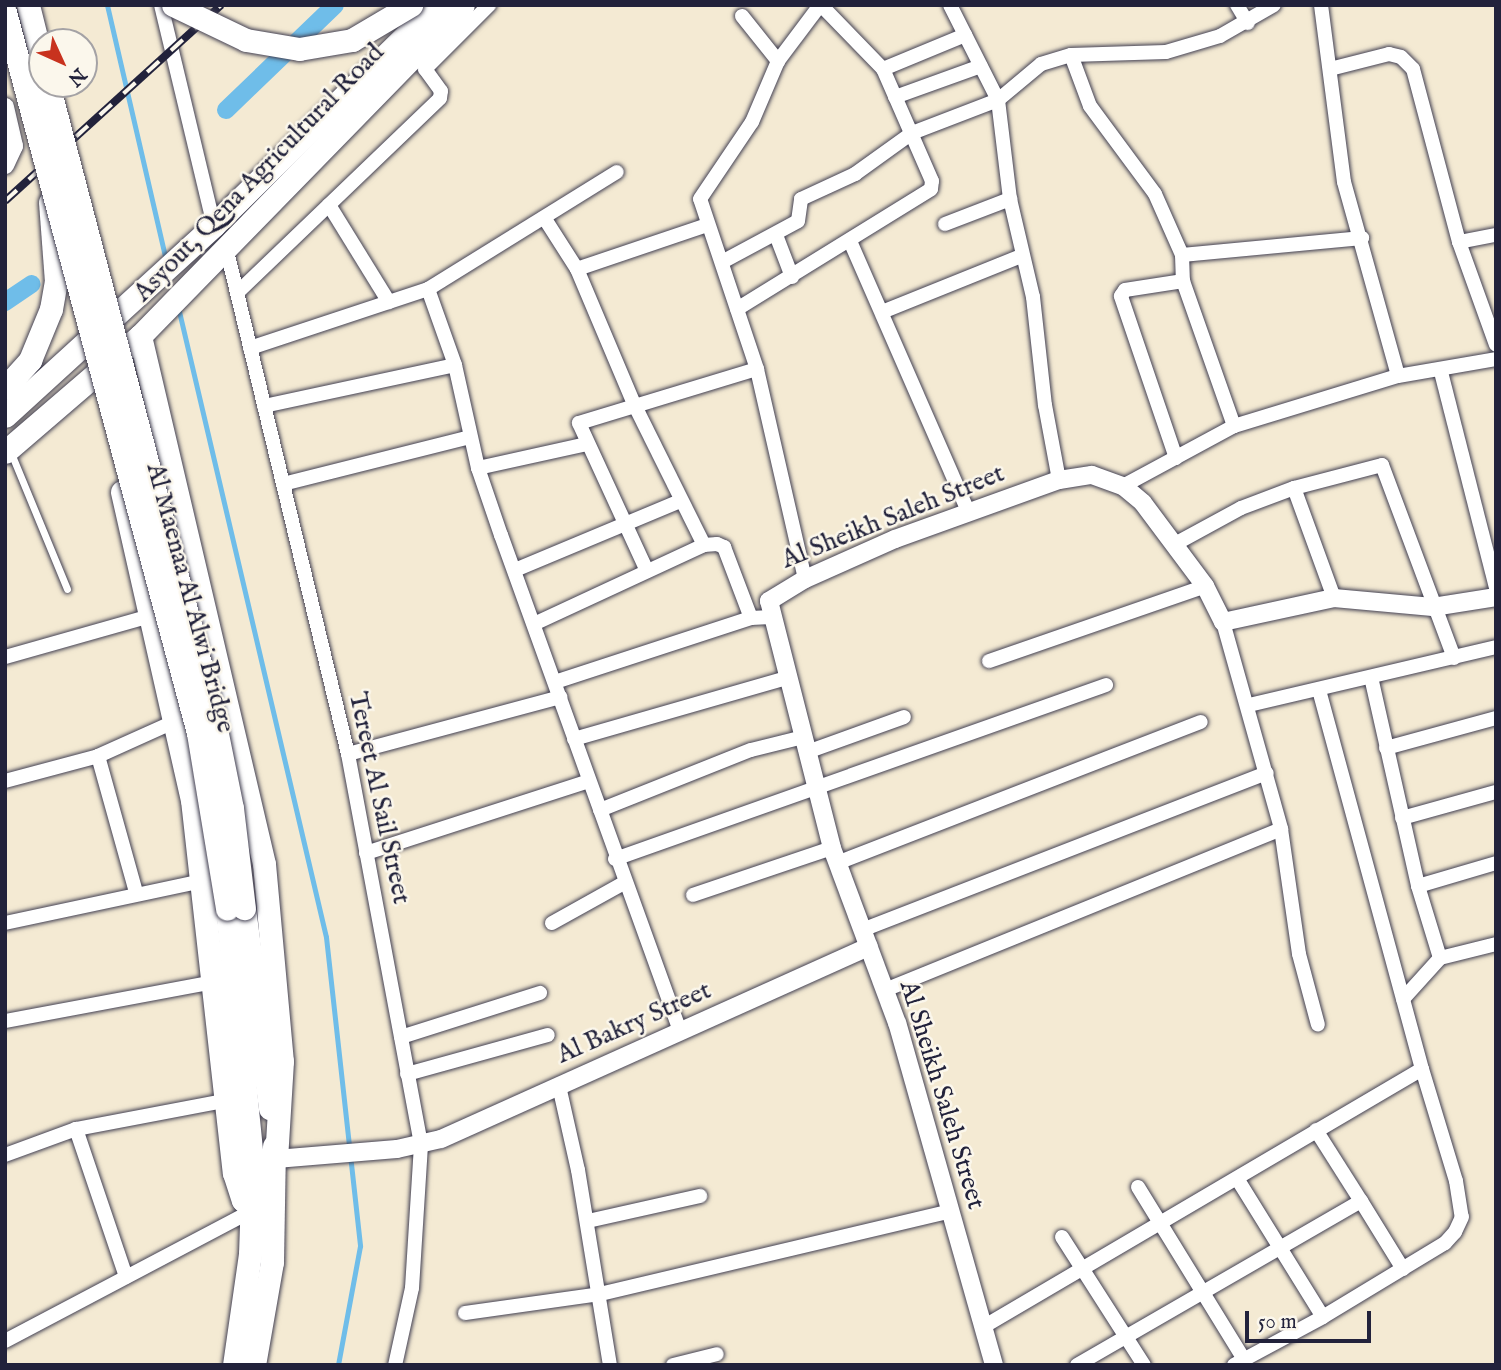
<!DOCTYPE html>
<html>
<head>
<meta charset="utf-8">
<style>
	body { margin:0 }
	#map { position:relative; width:1501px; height:1370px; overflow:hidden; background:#f4ead3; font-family:"IM FELL English",serif }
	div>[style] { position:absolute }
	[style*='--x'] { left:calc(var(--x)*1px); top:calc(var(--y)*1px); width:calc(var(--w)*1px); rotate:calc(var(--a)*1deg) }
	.stream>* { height:5px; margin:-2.5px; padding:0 2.5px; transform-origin:2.5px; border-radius:2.5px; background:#6fbde9 }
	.canal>* { height:18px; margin:-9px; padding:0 9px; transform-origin:9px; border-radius:9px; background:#6fbde9 }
	.roads { filter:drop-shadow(0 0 2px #424052) drop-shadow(0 0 2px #424052) }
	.service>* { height:7px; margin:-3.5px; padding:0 3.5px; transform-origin:3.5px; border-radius:3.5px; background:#fff }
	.minor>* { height:14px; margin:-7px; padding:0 7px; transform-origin:7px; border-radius:7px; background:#fff }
	.tertiary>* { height:18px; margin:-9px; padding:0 9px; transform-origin:9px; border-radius:9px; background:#fff }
	.trunk>* { height:23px; margin:-11.5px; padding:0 11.5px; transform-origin:11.5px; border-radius:11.5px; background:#fff }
	.rail>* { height:8px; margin-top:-4px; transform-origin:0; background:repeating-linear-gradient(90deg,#fbf7ec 0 16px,#22223b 0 32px); box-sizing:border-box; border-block:2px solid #22223b }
	.bridges { filter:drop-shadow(0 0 2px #424052) drop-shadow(0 0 2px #424052) }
	.trunk-bridge>* { height:23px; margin:-11.5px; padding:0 11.5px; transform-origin:11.5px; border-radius:11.5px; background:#fff }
	span { translate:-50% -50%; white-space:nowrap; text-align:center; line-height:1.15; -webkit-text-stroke:5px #fbf7ec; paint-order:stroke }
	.street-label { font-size:26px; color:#22223b }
	.frame { position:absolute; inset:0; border:7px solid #22223b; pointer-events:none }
	.north { position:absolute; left:28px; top:28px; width:70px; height:70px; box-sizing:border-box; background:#fbf7ec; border:2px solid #a4a2a5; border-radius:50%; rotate:135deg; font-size:19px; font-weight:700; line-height:28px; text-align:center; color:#22223b }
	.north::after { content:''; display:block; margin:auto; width:24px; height:32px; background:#c8321e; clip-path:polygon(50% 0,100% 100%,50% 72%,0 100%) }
	.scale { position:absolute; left:1245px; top:1311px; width:126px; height:32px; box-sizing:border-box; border:4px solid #22223b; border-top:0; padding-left:9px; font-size:21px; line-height:24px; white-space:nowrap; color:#22223b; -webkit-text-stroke:5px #fbf7ec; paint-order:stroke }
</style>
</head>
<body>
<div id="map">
	<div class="stream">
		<i style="--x:107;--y:5;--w:262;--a:77"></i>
		<i style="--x:178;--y:307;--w:647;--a:76.78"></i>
		<i style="--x:326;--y:937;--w:311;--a:83.7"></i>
		<i style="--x:360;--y:1246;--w:121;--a:100.5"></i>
	</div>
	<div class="canal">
		<i style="--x:226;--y:110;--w:151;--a:-43.9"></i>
		<i style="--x:5;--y:302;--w:32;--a:-34"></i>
	</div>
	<div class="roads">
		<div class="service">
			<i style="--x:11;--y:453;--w:147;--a:67.6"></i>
		</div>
		<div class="minor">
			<i style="--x:161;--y:5;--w:226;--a:76.5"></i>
			<i style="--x:950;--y:5;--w:106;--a:63.2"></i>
			<i style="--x:998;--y:100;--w:100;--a:83.1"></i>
			<i style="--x:1010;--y:199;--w:101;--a:76.8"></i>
			<i style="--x:1033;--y:297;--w:109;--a:83.7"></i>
			<i style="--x:1045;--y:405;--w:76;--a:79.4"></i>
			<i style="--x:1237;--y:5;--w:21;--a:59"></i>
			<i style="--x:1321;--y:5;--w:178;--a:82.6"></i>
			<i style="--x:1344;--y:182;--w:201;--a:74.4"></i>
			<i style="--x:742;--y:16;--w:58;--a:51.3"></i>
			<i style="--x:1071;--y:55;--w:54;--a:69.6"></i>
			<i style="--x:1090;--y:106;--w:109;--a:53.5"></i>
			<i style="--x:1155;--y:194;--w:67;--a:66.1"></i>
			<i style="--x:1182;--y:255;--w:26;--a:88"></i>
			<i style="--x:1183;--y:281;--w:154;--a:70.6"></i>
			<i style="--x:883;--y:69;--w:89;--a:-22.5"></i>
			<i style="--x:1330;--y:69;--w:61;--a:-14.3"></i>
			<i style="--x:1389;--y:54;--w:12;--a:14"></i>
			<i style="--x:1401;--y:57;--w:17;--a:45"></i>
			<i style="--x:1413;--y:69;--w:179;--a:75.1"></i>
			<i style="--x:1459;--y:242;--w:109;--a:70.2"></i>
			<i style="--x:895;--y:97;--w:91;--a:-19.8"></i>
			<i style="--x:329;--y:205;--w:114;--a:58.3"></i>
			<i style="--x:545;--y:219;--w:59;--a:57.4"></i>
			<i style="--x:577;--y:269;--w:149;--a:67.1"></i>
			<i style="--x:635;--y:406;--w:155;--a:63.6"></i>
			<i style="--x:945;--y:224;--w:70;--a:-21"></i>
			<i style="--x:776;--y:235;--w:45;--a:69.1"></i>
			<i style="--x:850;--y:241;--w:295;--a:66.4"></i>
			<i style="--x:1459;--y:242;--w:38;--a:-11"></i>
			<i style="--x:226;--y:247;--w:521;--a:76.47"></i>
			<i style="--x:348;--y:754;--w:398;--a:79.4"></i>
			<i style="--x:421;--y:1145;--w:143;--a:93.6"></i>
			<i style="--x:412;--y:1288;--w:79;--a:102.4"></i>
			<i style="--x:1182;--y:255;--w:181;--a:-5.4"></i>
			<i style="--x:722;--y:262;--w:86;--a:-28.3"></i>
			<i style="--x:798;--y:221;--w:22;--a:-82"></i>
			<i style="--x:801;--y:199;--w:60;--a:-24.8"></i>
			<i style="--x:855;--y:174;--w:70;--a:-35.7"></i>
			<i style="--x:912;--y:133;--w:92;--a:-21"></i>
			<i style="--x:998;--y:100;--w:56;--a:-39.9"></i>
			<i style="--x:1041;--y:64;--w:31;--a:-17"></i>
			<i style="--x:1071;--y:55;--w:95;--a:-1.8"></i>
			<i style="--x:1166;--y:52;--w:56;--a:-16.5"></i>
			<i style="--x:1220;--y:36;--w:62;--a:-29.9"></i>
			<i style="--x:577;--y:269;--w:137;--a:-18.7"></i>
			<i style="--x:428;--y:289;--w:81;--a:70.4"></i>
			<i style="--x:455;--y:365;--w:106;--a:77.4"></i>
			<i style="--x:478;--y:468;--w:71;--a:71.1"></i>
			<i style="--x:501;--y:535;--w:527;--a:70.16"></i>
			<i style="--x:237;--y:293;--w:281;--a:-43.8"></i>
			<i style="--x:440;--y:98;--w:7;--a:-82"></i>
			<i style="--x:441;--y:91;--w:27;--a:-126"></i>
			<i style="--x:425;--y:69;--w:91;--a:-45"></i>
			<i style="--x:737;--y:309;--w:228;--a:-31.7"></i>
			<i style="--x:931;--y:189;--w:8;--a:-83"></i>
			<i style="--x:932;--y:181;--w:122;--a:-113.6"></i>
			<i style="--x:883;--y:69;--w:89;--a:-134.1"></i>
			<i style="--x:882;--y:312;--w:150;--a:-21.9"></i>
			<i style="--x:250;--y:348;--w:188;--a:-18.3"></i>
			<i style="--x:428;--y:289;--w:222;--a:-31.8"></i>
			<i style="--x:1441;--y:372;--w:223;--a:75.7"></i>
			<i style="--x:264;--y:406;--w:195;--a:-12.1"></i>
			<i style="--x:1176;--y:458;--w:171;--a:-108.8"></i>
			<i style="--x:1121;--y:296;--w:7;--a:-56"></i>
			<i style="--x:1125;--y:290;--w:59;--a:-8.8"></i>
			<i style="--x:478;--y:468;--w:112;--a:-12.4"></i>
			<i style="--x:283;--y:484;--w:193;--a:-14.1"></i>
			<i style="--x:1123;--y:486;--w:126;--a:-28.4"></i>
			<i style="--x:1234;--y:426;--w:171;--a:-17"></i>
			<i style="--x:1398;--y:376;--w:99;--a:-9.8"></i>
			<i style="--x:1294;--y:488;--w:117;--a:70"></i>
			<i style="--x:1175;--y:544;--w:75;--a:-28.6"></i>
			<i style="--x:1241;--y:508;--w:57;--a:-20.7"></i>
			<i style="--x:1294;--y:488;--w:91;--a:-14.6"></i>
			<i style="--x:1382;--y:465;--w:206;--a:69.5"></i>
			<i style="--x:515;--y:570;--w:179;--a:-22.7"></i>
			<i style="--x:647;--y:571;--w:163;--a:-114.7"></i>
			<i style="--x:579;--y:423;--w:186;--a:-16.9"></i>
			<i style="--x:805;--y:579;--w:215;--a:-102.9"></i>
			<i style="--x:757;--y:369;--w:179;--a:-108.5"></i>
			<i style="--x:700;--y:199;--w:93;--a:-56"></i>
			<i style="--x:752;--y:122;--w:66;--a:-66.9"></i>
			<i style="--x:778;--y:61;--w:70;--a:-53.1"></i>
			<i style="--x:1223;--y:622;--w:215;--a:74.3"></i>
			<i style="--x:1281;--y:829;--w:126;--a:81.8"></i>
			<i style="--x:1299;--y:954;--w:73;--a:75"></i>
			<i style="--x:536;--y:623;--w:185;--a:-24.9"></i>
			<i style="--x:704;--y:545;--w:13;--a:-4"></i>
			<i style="--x:717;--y:544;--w:8;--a:23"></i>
			<i style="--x:724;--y:547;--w:76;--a:69.2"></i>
			<i style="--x:5;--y:657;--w:154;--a:-15.8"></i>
			<i style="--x:989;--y:661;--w:229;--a:-19.1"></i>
			<i style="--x:1371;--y:677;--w:214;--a:77.3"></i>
			<i style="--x:1418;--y:886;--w:75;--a:73"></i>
			<i style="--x:555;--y:682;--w:206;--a:-18.1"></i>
			<i style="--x:751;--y:618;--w:20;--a:-3"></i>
			<i style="--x:1319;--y:690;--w:393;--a:74.8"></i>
			<i style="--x:1249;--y:705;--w:254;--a:-13.2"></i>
			<i style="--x:574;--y:739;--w:222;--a:-16"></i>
			<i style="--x:1386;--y:748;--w:114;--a:-15.3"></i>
			<i style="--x:807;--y:752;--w:103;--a:-19.8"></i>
			<i style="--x:348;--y:754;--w:220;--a:-15"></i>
			<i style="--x:98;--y:756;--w:141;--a:74.4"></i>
			<i style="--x:5;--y:781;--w:96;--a:-15"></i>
			<i style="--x:98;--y:756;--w:85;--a:-24.2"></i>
			<i style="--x:600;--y:810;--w:162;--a:-21.7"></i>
			<i style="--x:751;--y:750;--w:54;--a:-14"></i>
			<i style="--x:1402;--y:818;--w:98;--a:-15.5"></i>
			<i style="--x:366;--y:853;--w:234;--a:-17.9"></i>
			<i style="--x:615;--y:859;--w:521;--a:-19.51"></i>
			<i style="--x:837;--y:863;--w:390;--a:-21.2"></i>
			<i style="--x:1418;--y:886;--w:81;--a:-16.4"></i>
			<i style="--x:693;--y:895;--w:147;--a:-18.7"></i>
			<i style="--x:5;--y:923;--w:201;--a:-12"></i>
			<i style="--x:552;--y:923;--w:82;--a:-29.1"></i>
			<i style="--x:862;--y:930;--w:434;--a:-21.2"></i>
			<i style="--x:885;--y:990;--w:427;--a:-22.1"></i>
			<i style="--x:1403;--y:999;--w:55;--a:-47.9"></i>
			<i style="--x:1440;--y:958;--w:58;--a:-14"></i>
			<i style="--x:5;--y:1021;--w:213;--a:-10.6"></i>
			<i style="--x:401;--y:1037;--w:146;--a:-17.6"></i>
			<i style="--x:407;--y:1074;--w:146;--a:-15.5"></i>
			<i style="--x:559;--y:1086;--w:86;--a:77.3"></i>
			<i style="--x:578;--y:1170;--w:198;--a:80.7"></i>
			<i style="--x:76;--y:1129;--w:156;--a:71.3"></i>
			<i style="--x:5;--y:1155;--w:76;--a:-20.1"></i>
			<i style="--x:76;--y:1129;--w:156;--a:-10.7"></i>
			<i style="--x:1238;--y:1180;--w:161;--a:58.2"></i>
			<i style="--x:1138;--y:1187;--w:202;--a:58.4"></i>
			<i style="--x:1361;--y:1201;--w:80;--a:58.3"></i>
			<i style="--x:588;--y:1221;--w:115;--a:-12.6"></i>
			<i style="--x:1062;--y:1237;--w:152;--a:57.4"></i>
			<i style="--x:465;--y:1313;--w:136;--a:-8"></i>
			<i style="--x:600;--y:1294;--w:360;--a:-13.3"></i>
			<i style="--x:983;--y:1327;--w:509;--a:-30.44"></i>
			<i style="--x:1422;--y:1069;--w:117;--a:73.1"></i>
			<i style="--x:1456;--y:1181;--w:36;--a:81"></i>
			<i style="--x:1462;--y:1217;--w:17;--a:115"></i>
			<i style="--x:1455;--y:1232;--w:15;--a:132"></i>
			<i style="--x:1445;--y:1243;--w:143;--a:148.8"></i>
			<i style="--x:1323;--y:1317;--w:101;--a:151.7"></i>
			<i style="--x:5;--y:1341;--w:280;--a:-27.8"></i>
			<i style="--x:673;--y:1365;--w:45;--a:-14"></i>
			<i style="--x:1077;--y:1365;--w:328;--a:-30"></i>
			<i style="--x:1361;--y:1201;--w:84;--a:-122.4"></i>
		</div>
		<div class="tertiary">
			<i style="--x:5;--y:107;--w:40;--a:77"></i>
			<i style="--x:14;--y:146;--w:21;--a:115"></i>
			<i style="--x:276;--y:1159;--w:121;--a:-4.7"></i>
			<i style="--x:397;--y:1149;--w:45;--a:-12.8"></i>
			<i style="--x:441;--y:1139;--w:469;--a:-24.2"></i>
			<i style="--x:994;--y:1365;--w:355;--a:-105.8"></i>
			<i style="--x:897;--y:1023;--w:187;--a:-110.4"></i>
			<i style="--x:832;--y:848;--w:255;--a:-104.3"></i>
			<i style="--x:769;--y:601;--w:42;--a:-31.4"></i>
			<i style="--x:805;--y:579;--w:98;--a:-24"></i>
			<i style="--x:895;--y:539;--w:174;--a:-19.8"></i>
			<i style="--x:1059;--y:480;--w:33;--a:-9"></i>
			<i style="--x:1092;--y:475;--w:33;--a:20"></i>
			<i style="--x:1123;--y:486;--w:26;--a:40"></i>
			<i style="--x:1143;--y:503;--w:104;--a:53.2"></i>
			<i style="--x:1205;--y:586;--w:40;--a:63.4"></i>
			<i style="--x:1223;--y:622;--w:114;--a:-12.2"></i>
			<i style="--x:1334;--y:598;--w:99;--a:5.2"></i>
			<i style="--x:1433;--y:607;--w:64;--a:-9"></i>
		</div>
		<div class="trunk">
			<i style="--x:28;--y:5;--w:58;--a:76"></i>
			<i style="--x:140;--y:336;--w:542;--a:76.78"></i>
			<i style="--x:264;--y:864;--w:198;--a:84.8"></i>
			<i style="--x:282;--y:1061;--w:98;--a:93.5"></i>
			<i style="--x:5;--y:388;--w:38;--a:-48"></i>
			<i style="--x:30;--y:360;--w:55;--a:-67.6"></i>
			<i style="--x:51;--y:309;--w:27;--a:-80"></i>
			<i style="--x:56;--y:282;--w:80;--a:-94.3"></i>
			<i style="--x:5;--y:416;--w:283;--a:-42.4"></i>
			<i style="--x:214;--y:225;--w:313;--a:-44.7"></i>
			<i style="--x:5;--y:452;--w:178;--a:-40.7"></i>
			<i style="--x:140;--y:336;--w:462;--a:-45.7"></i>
			<i style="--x:122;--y:492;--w:316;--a:77.2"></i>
			<i style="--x:192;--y:800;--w:375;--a:83.6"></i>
			<i style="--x:234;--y:1173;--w:28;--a:72"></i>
			<i style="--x:243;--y:1200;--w:14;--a:45"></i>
			<i style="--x:244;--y:908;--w:202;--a:82.6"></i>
			<i style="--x:227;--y:909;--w:260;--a:84.3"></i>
			<i style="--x:253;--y:1168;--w:86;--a:92"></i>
			<i style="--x:250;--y:1254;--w:112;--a:98.2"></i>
			<i style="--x:254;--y:1365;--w:105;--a:-80.1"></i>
			<i style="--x:272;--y:1262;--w:116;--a:-89"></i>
		</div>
	</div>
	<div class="rail">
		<i style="--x:5;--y:201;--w:292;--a:-42.2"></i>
	</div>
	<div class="bridges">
		<div class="trunk-bridge">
			<i style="--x:173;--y:5;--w:81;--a:25.6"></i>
			<i style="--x:246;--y:40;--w:54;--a:9.6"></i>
			<i style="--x:299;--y:49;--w:54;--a:-9.6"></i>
			<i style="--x:352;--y:40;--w:69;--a:-30.7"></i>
			<i style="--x:5;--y:12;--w:746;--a:75.01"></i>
			<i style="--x:198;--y:733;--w:178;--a:80.6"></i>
			<i style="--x:48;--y:84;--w:646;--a:75.3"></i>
			<i style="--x:212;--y:709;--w:101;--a:78.6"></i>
			<i style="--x:232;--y:808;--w:101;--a:83.2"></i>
		</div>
	</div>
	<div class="street-label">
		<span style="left:259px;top:173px;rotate:-46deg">Asyout, Qena Agricultural Road</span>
		<span style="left:893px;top:517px;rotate:-22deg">Al Sheikh Saleh Street</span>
		<span style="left:190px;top:598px;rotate:75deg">Al Maenaa Al Alwi Bridge</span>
		<span style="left:379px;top:798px;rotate:78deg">Tereet Al Sail Street</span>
		<span style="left:634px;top:1023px;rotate:-24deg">Al Bakry Street</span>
		<span style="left:942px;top:1095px;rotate:73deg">Al Sheikh Saleh Street</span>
	</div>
	<div class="frame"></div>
	<div class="north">N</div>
	<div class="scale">50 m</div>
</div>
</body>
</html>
